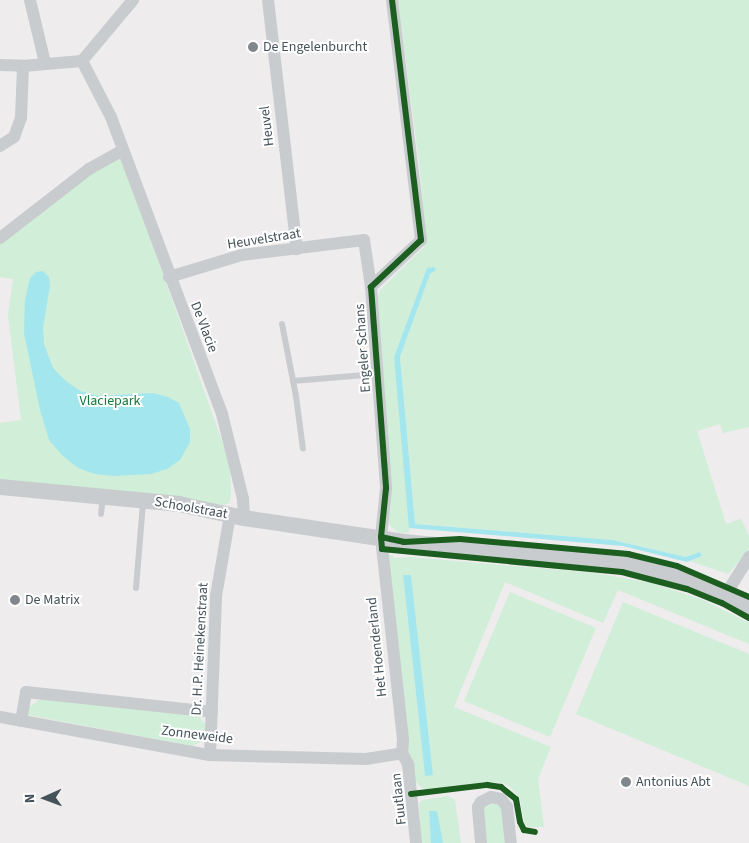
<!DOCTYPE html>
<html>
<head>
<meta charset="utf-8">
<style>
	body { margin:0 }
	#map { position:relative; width:749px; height:843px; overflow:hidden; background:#eeeced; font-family:"Source Sans 3",sans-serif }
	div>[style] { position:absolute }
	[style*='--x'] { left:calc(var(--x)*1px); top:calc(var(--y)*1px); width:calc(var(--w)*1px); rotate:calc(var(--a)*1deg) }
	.green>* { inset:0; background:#d0eed8 }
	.water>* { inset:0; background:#a3e6ed }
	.service>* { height:6px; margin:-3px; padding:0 3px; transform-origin:3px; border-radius:3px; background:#c9ccce }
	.minor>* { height:12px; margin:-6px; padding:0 6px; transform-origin:6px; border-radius:6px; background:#c9ccce }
	.tertiary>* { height:16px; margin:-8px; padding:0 8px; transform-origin:8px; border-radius:8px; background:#c9ccce }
	.cycleway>* { height:6px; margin:-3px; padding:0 3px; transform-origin:3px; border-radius:3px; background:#1b5e20 }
	.dots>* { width:14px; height:14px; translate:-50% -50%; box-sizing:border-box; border:2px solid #fff; border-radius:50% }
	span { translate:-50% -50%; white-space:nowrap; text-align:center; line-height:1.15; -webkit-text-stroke:4px #fff; paint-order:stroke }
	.poi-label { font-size:14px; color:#445259 }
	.left { translate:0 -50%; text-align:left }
	.street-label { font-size:14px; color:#445259 }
	.park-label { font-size:14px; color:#147b3c }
	.north { position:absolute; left:20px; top:773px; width:50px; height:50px; -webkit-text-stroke:4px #fff; paint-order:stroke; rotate:268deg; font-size:14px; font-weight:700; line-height:20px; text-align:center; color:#445259 }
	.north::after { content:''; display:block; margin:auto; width:18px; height:22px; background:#445259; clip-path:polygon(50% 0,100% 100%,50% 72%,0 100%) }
</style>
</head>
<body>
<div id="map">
	<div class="green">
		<i style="clip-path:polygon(398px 0,749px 0,749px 427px,723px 433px,720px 424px,697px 431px,726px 524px,741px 519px,749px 536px,749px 549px,728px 574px,690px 561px,702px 556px,700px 552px,686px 557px,612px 540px,415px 524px,400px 357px,430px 274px,434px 271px,427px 268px,394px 357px,410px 528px,408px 533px,398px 532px,389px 525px,389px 463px,378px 297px,380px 290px,424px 247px,426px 242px,419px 162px)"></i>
		<i style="clip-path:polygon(121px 155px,225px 450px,230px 472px,231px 495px,229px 503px,224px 505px,0 480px,0 423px,21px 420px,8px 315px,13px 279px,0 277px,0 244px,91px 174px)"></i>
		<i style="clip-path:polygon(evenodd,389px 555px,393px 555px,394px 558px,410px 557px,595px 573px,652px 583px,703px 600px,749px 623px,749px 644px,618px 590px,603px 623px,505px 582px,454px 707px,551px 747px,538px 779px,544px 827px,529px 827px,524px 823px,520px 798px,510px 787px,503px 783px,487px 782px,427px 789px,422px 788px,415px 781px,406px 750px,389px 555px,411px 575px,433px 774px,425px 776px,403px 576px,411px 575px)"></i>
		<i style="clip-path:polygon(510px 592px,596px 628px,550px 737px,464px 701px)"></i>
		<i style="clip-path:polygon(623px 602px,749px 654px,749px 786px,576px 714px)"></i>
		<i style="clip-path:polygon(41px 698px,199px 716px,206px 726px,202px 741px,192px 746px,28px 715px,28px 708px)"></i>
		<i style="clip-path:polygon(448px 796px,455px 800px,461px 843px,443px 843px,436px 811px,429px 811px,431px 843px,421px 843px,419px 803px,423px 800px)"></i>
		<i style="clip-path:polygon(492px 802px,498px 804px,502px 809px,505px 843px,487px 843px,483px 812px,485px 805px)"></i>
	</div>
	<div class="water">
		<i style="clip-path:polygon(434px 267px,436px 270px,430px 274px,400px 357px,415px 524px,612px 540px,686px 557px,700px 552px,702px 556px,687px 562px,623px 546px,409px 528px,394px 357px,427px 268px)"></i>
		<i style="clip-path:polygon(43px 271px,49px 277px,50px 286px,43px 328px,44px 344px,53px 368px,66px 381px,80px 391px,98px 396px,153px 393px,168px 397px,179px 403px,190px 429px,190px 442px,180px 460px,167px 469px,151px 474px,114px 476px,95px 474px,78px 468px,62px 455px,49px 440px,40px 410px,24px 333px,25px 300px,30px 278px,36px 272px)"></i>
		<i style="clip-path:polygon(403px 575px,411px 575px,433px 775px,425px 776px)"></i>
		<i style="clip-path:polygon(429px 811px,437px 811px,443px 843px,431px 843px)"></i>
	</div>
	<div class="service">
		<i style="--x:282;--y:324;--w:73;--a:79"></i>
		<i style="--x:296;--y:396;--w:53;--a:82.5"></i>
		<i style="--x:293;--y:381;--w:84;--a:-4.8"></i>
		<i style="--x:101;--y:514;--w:16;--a:-83"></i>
		<i style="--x:136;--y:588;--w:86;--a:-85.3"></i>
	</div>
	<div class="minor">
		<i style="--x:30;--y:0;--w:65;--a:76.6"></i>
		<i style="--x:268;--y:0;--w:251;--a:83.4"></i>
		<i style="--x:392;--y:0;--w:242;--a:83.1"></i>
		<i style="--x:421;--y:240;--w:69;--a:136.8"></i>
		<i style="--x:371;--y:287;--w:202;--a:85.7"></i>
		<i style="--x:386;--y:488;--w:49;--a:95.8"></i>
		<i style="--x:381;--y:537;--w:204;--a:83.8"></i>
		<i style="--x:403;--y:740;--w:13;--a:94"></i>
		<i style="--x:82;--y:61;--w:63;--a:62.6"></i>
		<i style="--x:111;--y:117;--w:317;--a:69.5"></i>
		<i style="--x:222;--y:414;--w:88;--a:76.1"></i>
		<i style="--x:243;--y:499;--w:19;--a:87"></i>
		<i style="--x:0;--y:65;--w:23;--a:2"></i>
		<i style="--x:23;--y:66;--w:59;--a:-4.8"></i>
		<i style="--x:82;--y:61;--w:80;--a:-50.1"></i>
		<i style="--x:0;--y:146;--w:17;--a:-33"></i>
		<i style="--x:14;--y:137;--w:20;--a:-70"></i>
		<i style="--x:21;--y:118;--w:52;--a:-87.8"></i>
		<i style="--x:0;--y:238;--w:113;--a:-37.8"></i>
		<i style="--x:89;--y:169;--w:39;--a:-29"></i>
		<i style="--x:169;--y:277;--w:76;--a:-16.8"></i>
		<i style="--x:242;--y:255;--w:123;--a:-7"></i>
		<i style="--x:364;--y:240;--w:48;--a:81.5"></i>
		<i style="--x:726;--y:594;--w:44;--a:-58.1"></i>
		<i style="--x:0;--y:717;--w:213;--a:10.3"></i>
		<i style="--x:210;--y:755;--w:156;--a:1.5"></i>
		<i style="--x:366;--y:759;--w:36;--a:-9"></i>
		<i style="--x:21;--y:721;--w:29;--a:-80"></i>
		<i style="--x:26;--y:692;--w:187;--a:6.1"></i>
		<i style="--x:402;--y:753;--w:13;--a:61"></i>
		<i style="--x:408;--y:764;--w:79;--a:84.2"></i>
		<i style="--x:210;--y:755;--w:159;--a:-87.8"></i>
		<i style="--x:216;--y:596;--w:82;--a:-80.2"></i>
		<i style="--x:481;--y:843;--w:36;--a:-95"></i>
		<i style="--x:478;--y:807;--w:6;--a:-59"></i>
		<i style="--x:481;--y:802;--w:11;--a:-27"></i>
		<i style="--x:491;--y:797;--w:10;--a:11"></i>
		<i style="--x:501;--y:799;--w:10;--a:53"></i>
		<i style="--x:507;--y:807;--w:36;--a:84"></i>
	</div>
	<div class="tertiary">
		<i style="--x:0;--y:487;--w:180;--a:5.4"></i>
		<i style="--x:179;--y:504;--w:66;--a:12.2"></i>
		<i style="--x:244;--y:518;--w:162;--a:8.5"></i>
		<i style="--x:404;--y:542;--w:224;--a:5.6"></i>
		<i style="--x:627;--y:564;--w:66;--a:14"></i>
		<i style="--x:691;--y:580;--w:38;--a:22"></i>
		<i style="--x:726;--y:594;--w:26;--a:29"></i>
	</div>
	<div class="cycleway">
		<i style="--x:392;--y:0;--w:242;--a:83.1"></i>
		<i style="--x:421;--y:240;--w:69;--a:136.8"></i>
		<i style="--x:371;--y:287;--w:202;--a:85.7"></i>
		<i style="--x:386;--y:488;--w:49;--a:95.8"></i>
		<i style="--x:381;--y:537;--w:12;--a:85"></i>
		<i style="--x:382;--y:549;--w:241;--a:5.5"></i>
		<i style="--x:622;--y:572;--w:67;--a:14.7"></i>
		<i style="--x:687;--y:589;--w:38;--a:22"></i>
		<i style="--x:722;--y:603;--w:31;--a:29"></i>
		<i style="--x:381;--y:537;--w:24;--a:12"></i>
		<i style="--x:404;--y:542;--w:56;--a:-3.1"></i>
		<i style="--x:460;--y:539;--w:169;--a:5.1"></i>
		<i style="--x:628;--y:554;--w:50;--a:13.8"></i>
		<i style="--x:677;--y:566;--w:78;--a:23.3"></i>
		<i style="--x:411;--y:794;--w:77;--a:-6.8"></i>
		<i style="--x:487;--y:785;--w:14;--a:8"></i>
		<i style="--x:501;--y:787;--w:19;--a:39"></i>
		<i style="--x:516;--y:799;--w:23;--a:80"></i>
		<i style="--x:520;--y:822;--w:9;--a:63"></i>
		<i style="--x:524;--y:830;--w:11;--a:10"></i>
	</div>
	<div class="dots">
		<i style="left:253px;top:47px;background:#80888d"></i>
		<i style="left:15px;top:600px;background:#80888d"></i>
		<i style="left:626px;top:782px;background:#80888d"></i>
	</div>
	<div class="poi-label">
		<span class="left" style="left:263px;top:47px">De Engelenburcht</span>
		<span class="left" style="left:25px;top:600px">De Matrix</span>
		<span class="left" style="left:636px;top:782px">Antonius Abt</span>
	</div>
	<div class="street-label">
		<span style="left:267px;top:126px;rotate:-97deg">Heuvel</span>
		<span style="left:264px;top:239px;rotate:-9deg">Heuvelstraat</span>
		<span style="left:204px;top:327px;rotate:69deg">De Vlacie</span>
		<span style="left:363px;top:348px;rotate:-94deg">Engeler Schans</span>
		<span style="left:191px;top:508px;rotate:10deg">Schoolstraat</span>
		<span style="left:377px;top:647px;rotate:-96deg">Het Hoenderland</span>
		<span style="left:200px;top:649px;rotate:-87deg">Dr. H.P. Heinekenstraat</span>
		<span style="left:197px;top:735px;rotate:7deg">Zonneweide</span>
		<span style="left:399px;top:799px;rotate:-96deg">Fuutlaan</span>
	</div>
	<div class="park-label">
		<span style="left:110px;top:401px">Vlaciepark</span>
	</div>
	<div class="north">N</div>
</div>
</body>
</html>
